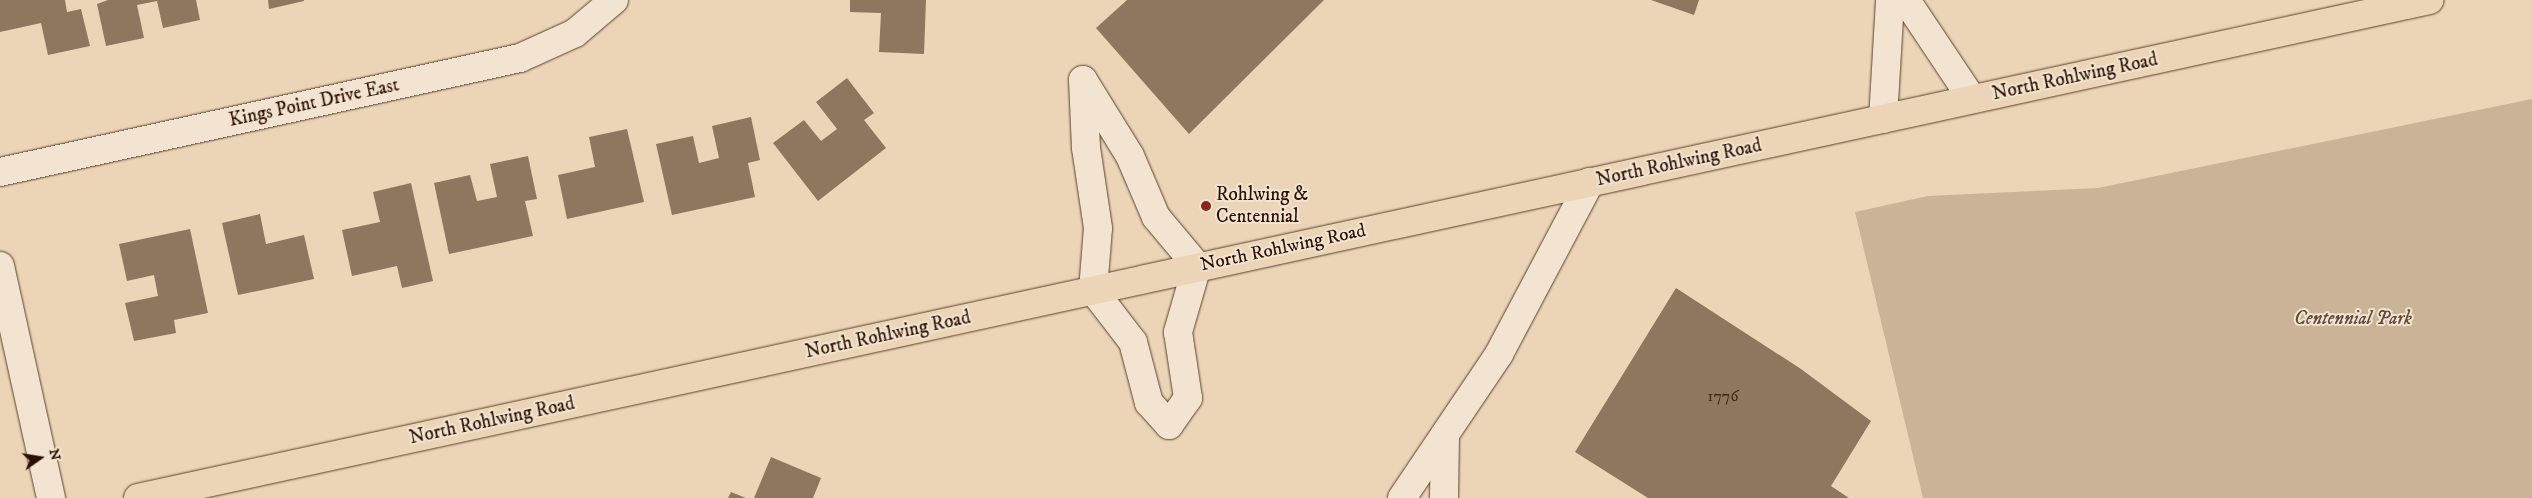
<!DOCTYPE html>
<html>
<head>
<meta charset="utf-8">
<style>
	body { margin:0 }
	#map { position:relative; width:2532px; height:498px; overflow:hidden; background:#ebd5b6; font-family:"IM FELL DW Pica",serif }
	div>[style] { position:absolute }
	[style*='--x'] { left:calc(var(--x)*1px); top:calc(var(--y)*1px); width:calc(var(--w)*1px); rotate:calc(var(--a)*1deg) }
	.green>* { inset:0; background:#cbb397 }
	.building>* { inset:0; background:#8f765f }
	.roads { filter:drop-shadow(0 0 1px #5c402e) drop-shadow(0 0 1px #5c402e) }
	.minor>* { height:28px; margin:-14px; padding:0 14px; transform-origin:14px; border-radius:14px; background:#f2e4d0 }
	.major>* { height:28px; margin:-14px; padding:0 14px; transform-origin:14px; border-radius:14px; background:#ebd5b6 }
	.dots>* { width:14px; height:14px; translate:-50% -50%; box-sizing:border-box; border:2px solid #f2e4d0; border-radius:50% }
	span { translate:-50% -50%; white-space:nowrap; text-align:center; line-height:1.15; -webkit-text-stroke:4px #f2e4d0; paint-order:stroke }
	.number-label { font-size:16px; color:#452918 }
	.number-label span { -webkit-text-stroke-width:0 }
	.street-label { font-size:19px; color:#2c0f01 }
	.poi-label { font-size:19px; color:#2c0f01 }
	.left { translate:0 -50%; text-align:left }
	.park-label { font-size:19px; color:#644836; font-style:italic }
	.north { position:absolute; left:15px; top:433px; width:50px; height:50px; -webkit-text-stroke:4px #f2e4d0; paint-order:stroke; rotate:77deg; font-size:14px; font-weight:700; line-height:20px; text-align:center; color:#2c0f01 }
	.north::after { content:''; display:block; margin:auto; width:18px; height:22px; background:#2c0f01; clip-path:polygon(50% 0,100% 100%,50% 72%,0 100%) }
</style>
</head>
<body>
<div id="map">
	<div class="green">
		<i style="clip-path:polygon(2532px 99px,2532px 498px,1923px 498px,1855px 212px,1928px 196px,2098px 188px)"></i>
	</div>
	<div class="building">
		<i style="clip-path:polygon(0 0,65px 0,67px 12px,81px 9px,90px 46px,48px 55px,41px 23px,0 32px)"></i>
		<i style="clip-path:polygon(108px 0,196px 0,200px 20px,163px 28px,157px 1px,137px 5px,144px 38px,106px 46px,97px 4px)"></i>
		<i style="clip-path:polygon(268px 0,304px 0,304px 1px,269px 9px)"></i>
		<i style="clip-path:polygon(850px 0,926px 0,924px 54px,879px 52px,881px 13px,850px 12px)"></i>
		<i style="clip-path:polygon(1127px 0,1324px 0,1189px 134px,1096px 28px)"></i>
		<i style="clip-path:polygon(1651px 0,1699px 0,1694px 15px)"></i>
		<i style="clip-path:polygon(847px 78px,874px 113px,864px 120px,886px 148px,818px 201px,773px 143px,804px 120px,821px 141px,837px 129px,816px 102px)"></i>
		<i style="clip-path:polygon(751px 117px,760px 160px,748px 163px,755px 197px,672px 215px,656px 144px,693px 136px,699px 163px,719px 158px,712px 126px)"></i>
		<i style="clip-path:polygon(627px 129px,644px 202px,567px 219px,558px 175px,595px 167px,589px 137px)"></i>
		<i style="clip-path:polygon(528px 156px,537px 199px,525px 201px,533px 236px,449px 254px,434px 183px,470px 175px,477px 201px,497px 197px,490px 164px)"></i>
		<i style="clip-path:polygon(411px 183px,433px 281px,402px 288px,397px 266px,352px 276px,342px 230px,380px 222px,373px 192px)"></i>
		<i style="clip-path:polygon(260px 214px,266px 244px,304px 235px,314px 279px,238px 295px,222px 223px)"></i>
		<i style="clip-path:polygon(190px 229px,208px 313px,174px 320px,176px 333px,134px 341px,125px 303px,158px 296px,154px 275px,127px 281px,119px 244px)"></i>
		<i style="clip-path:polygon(1676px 288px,1801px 369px,1871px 421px,1831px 486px,1849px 498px,1648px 498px,1575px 452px)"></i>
		<i style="clip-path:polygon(771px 457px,821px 478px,813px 498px,754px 498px)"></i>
		<i style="clip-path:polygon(731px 492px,746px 498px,728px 498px)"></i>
	</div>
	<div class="roads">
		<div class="minor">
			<i style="--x:1906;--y:0;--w:119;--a:56.3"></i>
			<i style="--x:1083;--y:80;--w:89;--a:58.3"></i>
			<i style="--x:1130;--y:156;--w:66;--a:66.9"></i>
			<i style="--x:1156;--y:217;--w:64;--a:50.1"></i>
			<i style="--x:1197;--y:266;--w:69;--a:106.1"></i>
			<i style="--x:1178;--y:332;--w:67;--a:81.4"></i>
			<i style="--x:1188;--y:398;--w:33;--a:125"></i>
			<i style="--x:1169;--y:425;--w:30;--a:-132"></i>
			<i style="--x:1149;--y:403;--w:63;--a:-104.7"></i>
			<i style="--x:1133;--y:342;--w:66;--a:-127.6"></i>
			<i style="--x:1093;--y:290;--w:62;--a:-85.4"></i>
			<i style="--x:1098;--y:228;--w:81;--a:-98.5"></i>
			<i style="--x:1086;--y:148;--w:68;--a:-92.5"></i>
			<i style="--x:1883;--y:119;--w:119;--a:-86.6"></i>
			<i style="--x:0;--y:172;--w:532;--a:-12.37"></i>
			<i style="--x:520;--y:58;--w:60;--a:-24.4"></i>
			<i style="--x:575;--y:33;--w:51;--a:-40.2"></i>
			<i style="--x:0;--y:266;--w:238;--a:77.6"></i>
			<i style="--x:1402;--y:498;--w:174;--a:-56"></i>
			<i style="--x:1499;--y:354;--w:195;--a:-62.1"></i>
			<i style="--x:1444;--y:498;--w:62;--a:-89.1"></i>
		</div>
		<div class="major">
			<i style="--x:138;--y:498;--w:2345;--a:-12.26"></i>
		</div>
	</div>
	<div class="dots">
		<i style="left:1206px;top:206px;background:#8f2418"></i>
	</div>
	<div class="number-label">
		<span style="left:1723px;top:396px">1776</span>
	</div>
	<div class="street-label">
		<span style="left:2075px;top:77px;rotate:-12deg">North Rohlwing Road</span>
		<span style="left:314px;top:103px;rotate:-12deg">Kings Point Drive East</span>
		<span style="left:1679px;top:163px;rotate:-12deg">North Rohlwing Road</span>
		<span style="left:1283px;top:248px;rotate:-12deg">North Rohlwing Road</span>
		<span style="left:888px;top:335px;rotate:-12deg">North Rohlwing Road</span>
		<span style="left:492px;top:421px;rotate:-12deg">North Rohlwing Road</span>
	</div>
	<div class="poi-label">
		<span class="left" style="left:1216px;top:206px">Rohlwing &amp;<br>Centennial</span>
	</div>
	<div class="park-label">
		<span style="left:2353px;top:319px">Centennial Park</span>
	</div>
	<div class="north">N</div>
</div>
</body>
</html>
